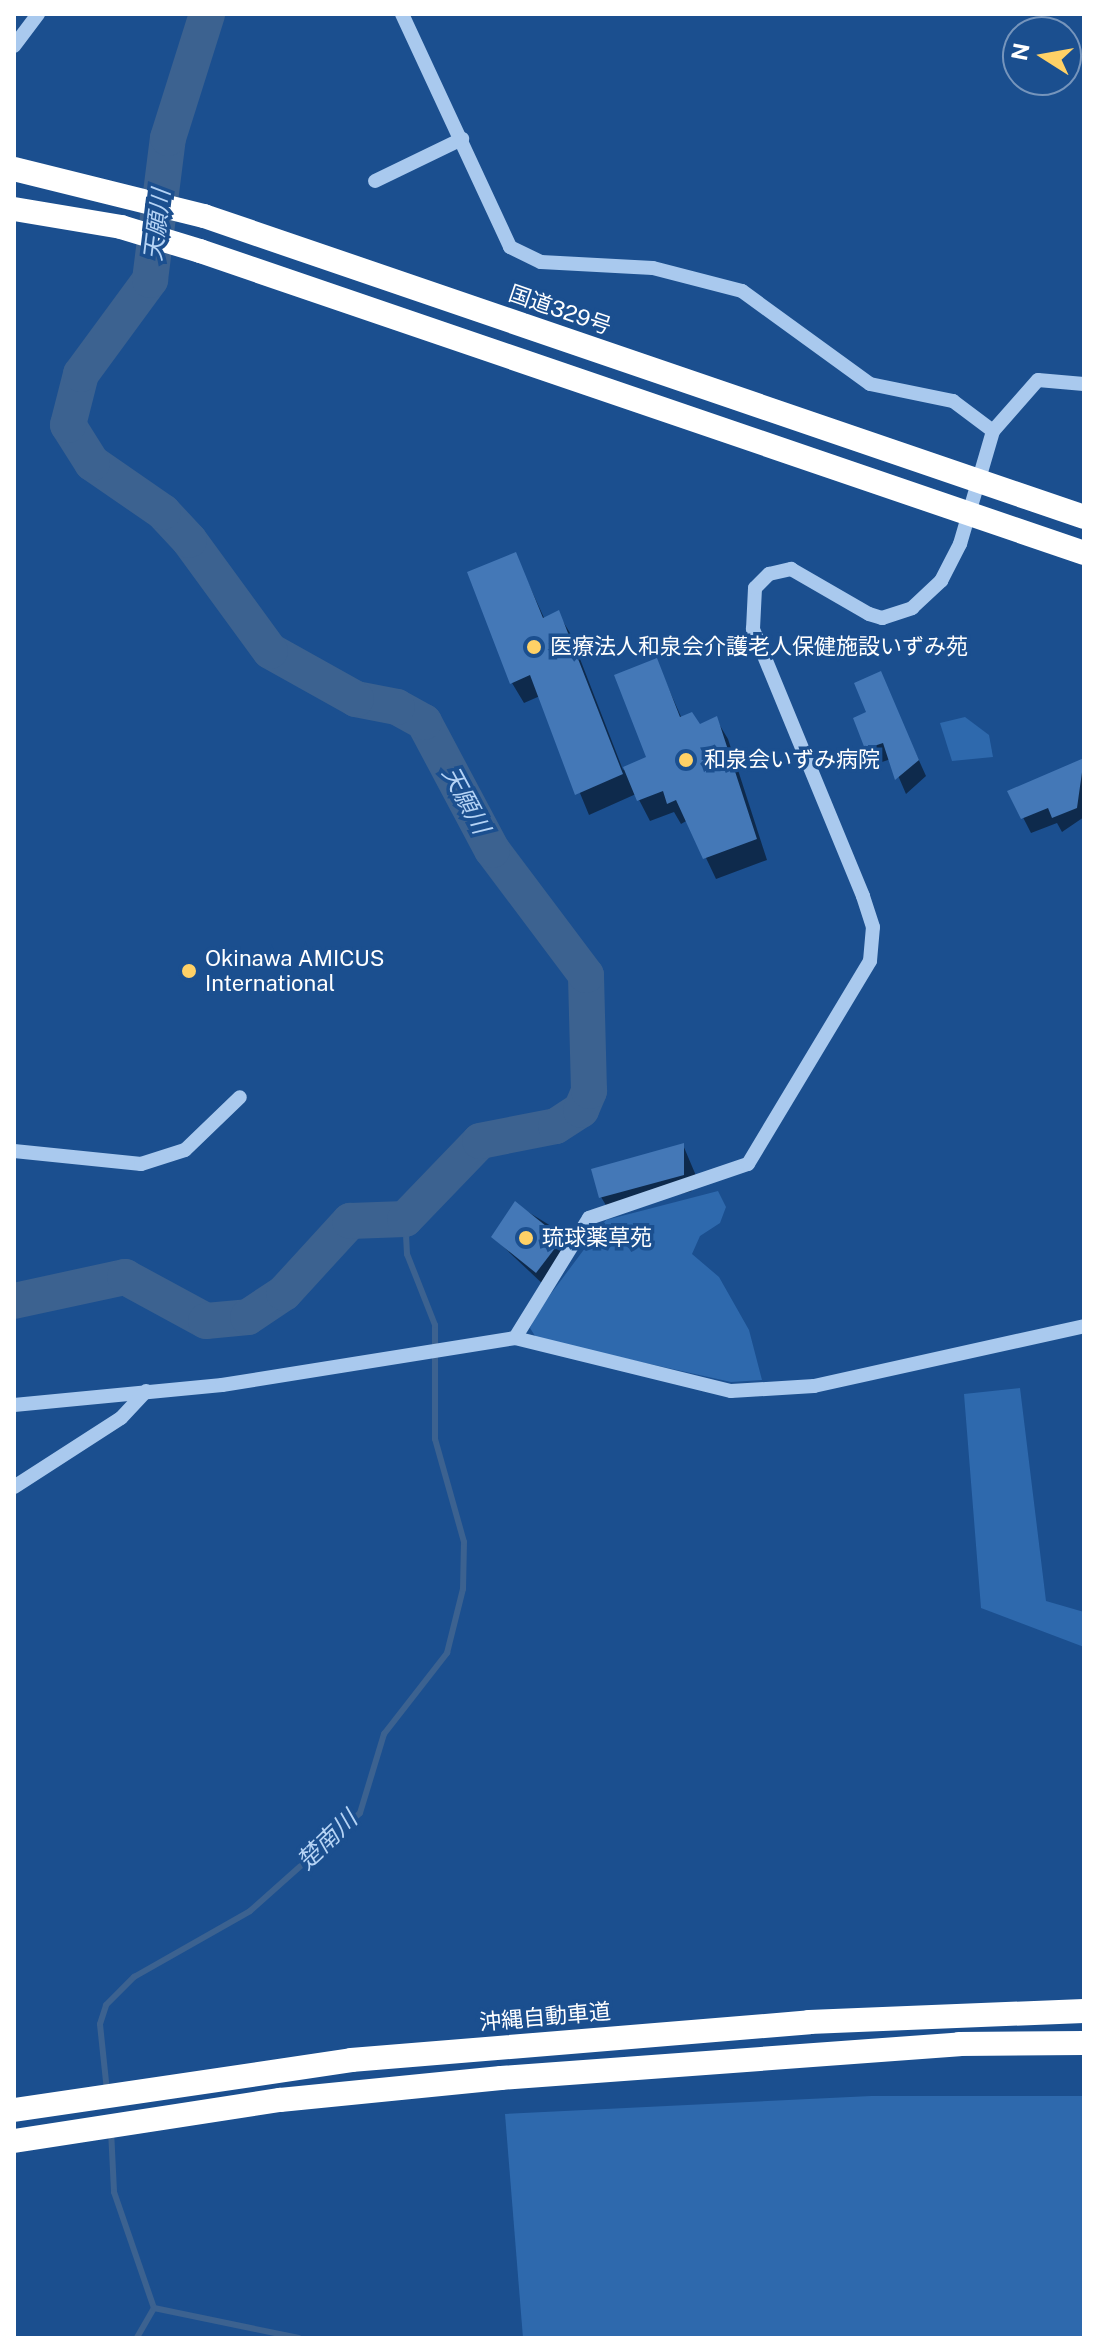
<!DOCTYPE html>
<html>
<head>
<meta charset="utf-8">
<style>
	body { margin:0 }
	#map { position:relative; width:1098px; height:2352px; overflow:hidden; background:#1b4f8f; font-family:"Public Sans","Noto Sans JP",sans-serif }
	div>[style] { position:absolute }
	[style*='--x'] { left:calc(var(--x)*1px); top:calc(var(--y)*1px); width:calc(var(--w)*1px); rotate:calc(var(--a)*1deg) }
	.green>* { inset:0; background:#2e69ad }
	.shadow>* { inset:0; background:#0007 }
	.stream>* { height:6px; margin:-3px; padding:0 3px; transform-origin:3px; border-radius:3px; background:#3c6290 }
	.river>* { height:36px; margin:-18px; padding:0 18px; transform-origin:18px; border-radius:18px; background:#3c6290 }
	.building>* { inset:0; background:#4478b7 }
	.minor>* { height:14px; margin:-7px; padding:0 7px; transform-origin:7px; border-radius:7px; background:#a9c9ee }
	.highway>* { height:24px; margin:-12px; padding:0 12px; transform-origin:12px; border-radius:12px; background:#fff }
	.dots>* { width:22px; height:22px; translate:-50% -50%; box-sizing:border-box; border:4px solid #1b4f8f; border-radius:50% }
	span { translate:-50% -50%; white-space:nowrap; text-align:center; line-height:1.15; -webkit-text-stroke:7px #1b4f8f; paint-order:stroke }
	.street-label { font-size:22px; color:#fff }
	.poi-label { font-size:22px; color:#fff }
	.left { translate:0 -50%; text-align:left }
	.water-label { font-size:24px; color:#b5d3f5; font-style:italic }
	.frame { position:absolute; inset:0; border:16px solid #fff; pointer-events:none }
	.north { position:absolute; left:1002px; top:16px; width:80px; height:80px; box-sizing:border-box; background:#1b4f8f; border:2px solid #7695bc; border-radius:50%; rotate:281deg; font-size:22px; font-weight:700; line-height:32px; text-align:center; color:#fff }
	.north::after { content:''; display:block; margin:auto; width:28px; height:36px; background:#ffd166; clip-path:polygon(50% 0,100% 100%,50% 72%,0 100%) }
</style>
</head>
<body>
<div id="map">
	<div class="green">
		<i style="clip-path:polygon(965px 717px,989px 735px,993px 757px,952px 761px,940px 723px)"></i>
		<i style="clip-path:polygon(718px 1191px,726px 1207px,720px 1223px,700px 1236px,692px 1254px,719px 1277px,749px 1330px,762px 1380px,731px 1382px,537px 1339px,530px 1328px,538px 1311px,606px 1220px)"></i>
		<i style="clip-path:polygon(1020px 1388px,1046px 1601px,1084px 1612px,1084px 1647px,981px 1608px,964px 1394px)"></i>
		<i style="clip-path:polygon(871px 2096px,1084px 2096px,1084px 2338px,523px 2338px,505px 2114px)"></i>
	</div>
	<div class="shadow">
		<i style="clip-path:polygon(515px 554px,545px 620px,558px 613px,570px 633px,623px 770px,648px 758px,656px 660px,682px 719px,699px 727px,716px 719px,728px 739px,767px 860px,716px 879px,688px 820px,681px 824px,674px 812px,650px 821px,636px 794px,589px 815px,540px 696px,524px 703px,512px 683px)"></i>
		<i style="clip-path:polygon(880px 674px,926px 776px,906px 794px,891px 759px,876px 764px,867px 748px)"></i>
		<i style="clip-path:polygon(1084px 760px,1084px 817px,1062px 832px,1057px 823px,1031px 833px,1010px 792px)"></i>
		<i style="clip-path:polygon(683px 1145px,697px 1178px,688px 1180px,692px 1191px,610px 1212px,601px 1197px)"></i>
		<i style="clip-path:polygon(515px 1204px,551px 1226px,569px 1256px,546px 1287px,493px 1237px)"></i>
	</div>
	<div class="stream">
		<i style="--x:107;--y:2091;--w:67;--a:-96"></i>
		<i style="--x:100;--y:2024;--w:20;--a:-72"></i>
		<i style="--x:106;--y:2005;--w:40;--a:-45"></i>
		<i style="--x:134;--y:1977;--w:133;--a:-29.6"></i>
		<i style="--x:250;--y:1911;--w:147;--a:-41.7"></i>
		<i style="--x:360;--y:1813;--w:83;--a:-73.1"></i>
		<i style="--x:384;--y:1734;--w:103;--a:-52.1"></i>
		<i style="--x:447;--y:1653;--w:66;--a:-76"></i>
		<i style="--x:463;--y:1589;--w:47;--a:-88.8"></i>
		<i style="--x:464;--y:1542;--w:107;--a:-105.7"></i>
		<i style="--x:435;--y:1439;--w:114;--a:-90"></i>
		<i style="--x:435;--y:1325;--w:76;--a:-111.5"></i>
		<i style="--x:407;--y:1254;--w:35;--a:-93"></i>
		<i style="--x:111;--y:2130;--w:62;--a:87.2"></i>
		<i style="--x:114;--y:2192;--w:123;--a:71"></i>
		<i style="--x:154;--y:2308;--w:34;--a:120"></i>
		<i style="--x:154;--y:2308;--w:148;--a:11.7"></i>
	</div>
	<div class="river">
		<i style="--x:14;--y:1301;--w:114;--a:-12.2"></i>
		<i style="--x:125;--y:1277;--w:92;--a:28.5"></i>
		<i style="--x:206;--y:1321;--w:42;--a:-5.4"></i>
		<i style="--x:248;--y:1317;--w:43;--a:-33.7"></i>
		<i style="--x:284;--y:1293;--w:98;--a:-47.5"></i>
		<i style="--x:350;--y:1221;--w:55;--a:-2.1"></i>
		<i style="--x:405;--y:1219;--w:108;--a:-46.1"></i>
		<i style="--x:480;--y:1141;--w:77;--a:-11.2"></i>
		<i style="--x:556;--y:1126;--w:30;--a:-33"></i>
		<i style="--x:581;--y:1110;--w:21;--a:-67"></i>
		<i style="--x:589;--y:1091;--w:116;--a:-91.5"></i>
		<i style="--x:586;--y:975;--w:156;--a:-126.9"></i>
		<i style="--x:492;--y:850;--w:145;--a:-118"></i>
		<i style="--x:424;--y:722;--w:31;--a:-151"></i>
		<i style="--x:397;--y:707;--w:42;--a:-169"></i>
		<i style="--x:356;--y:699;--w:98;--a:-150.8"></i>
		<i style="--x:270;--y:651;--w:137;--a:-126.1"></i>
		<i style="--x:189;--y:540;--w:38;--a:-133"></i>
		<i style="--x:163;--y:512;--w:86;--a:-145.4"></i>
		<i style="--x:92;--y:463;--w:45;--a:-122.3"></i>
		<i style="--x:68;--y:425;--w:53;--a:-75.7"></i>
		<i style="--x:81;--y:374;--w:117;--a:-53.7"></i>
		<i style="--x:150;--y:280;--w:143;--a:-82.8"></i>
		<i style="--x:168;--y:138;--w:130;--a:-72.5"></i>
	</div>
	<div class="building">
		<i style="clip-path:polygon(516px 552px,543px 618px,559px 610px,623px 774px,575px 795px,530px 675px,510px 684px,467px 572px)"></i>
		<i style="clip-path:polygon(657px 658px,680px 717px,692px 712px,700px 724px,717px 716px,757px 839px,703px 859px,676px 800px,667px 804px,663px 791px,637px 801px,623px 767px,646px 757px,614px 675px)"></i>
		<i style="clip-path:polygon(881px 671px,919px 760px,895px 780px,883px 743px,865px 749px,853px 718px,866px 712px,854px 683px)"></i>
		<i style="clip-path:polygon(1084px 758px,1077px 808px,1052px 818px,1048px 808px,1021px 819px,1007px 791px)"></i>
		<i style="clip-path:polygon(684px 1143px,684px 1175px,599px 1198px,591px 1169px)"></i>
		<i style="clip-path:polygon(515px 1201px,562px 1239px,536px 1273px,491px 1237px)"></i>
	</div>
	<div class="minor">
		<i style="--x:402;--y:14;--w:257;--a:65.1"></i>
		<i style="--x:510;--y:247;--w:34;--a:26"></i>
		<i style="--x:541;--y:262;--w:112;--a:3.1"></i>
		<i style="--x:653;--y:268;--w:92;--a:14.5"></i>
		<i style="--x:742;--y:291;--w:158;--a:36"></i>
		<i style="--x:870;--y:384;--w:85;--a:11.6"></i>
		<i style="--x:953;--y:401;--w:50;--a:36.9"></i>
		<i style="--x:14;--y:46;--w:40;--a:-53"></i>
		<i style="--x:375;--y:181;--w:97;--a:-25.8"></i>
		<i style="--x:14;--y:1151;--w:128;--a:5.8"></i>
		<i style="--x:141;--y:1164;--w:46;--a:-17.7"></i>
		<i style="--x:185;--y:1150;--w:76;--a:-43.9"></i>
		<i style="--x:515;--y:1338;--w:141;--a:-58.3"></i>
		<i style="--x:589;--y:1218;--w:168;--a:-18.8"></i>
		<i style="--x:748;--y:1164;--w:237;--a:-59"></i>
		<i style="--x:870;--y:961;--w:34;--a:-85"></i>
		<i style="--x:873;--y:927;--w:33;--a:-108"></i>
		<i style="--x:863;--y:896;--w:289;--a:-112.4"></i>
		<i style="--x:753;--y:629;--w:41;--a:-87.2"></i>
		<i style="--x:755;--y:588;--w:20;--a:-45"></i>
		<i style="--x:769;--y:574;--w:23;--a:-13"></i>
		<i style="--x:791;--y:569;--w:90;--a:30"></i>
		<i style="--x:869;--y:614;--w:14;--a:17"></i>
		<i style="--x:882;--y:618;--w:32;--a:-18"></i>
		<i style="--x:912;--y:608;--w:40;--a:-43"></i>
		<i style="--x:941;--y:581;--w:42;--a:-62.8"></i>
		<i style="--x:960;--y:544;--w:118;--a:-73.7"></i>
		<i style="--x:993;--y:431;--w:68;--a:-48.6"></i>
		<i style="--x:1038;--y:380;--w:46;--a:5"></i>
		<i style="--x:14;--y:1405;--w:209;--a:-5.5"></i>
		<i style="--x:222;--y:1385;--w:297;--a:-9.1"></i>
		<i style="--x:515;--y:1338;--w:222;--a:13.8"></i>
		<i style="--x:731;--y:1391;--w:83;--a:-3.4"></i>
		<i style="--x:814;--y:1386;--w:277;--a:-12.5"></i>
		<i style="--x:14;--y:1487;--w:127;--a:-32.8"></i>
		<i style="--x:121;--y:1418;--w:37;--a:-47"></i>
	</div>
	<div class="highway">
		<i style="--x:14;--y:169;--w:196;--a:13.9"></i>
		<i style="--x:204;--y:216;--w:930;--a:18.88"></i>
		<i style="--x:14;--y:209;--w:109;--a:9.5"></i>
		<i style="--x:121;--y:227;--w:83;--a:16.9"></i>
		<i style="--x:200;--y:251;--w:934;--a:18.86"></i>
		<i style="--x:14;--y:2110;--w:341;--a:-8.4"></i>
		<i style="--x:351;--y:2060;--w:460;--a:-4.7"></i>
		<i style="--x:809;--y:2022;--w:275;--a:-2.3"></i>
		<i style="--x:14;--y:2141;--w:269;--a:-8.8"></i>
		<i style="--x:280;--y:2100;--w:222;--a:-5.7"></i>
		<i style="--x:501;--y:2078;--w:459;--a:-4.2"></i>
		<i style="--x:959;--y:2044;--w:125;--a:-0.5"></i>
	</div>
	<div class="dots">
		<i style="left:534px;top:647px;background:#ffd166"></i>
		<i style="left:686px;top:760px;background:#ffd166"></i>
		<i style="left:189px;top:971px;background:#ffd166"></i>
		<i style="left:526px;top:1238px;background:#ffd166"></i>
	</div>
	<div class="street-label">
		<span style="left:560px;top:310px;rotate:19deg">国道329号</span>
		<span style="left:545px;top:2017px;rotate:-5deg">沖縄自動車道</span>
	</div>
	<div class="poi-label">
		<span class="left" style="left:550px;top:647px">医療法人和泉会介護老人保健施設いずみ苑</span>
		<span class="left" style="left:704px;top:760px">和泉会いずみ病院</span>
		<span class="left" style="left:205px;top:971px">Okinawa AMICUS<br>International</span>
		<span class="left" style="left:542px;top:1238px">琉球薬草苑</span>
	</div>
	<div class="water-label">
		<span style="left:157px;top:225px;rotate:-83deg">天願川</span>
		<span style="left:466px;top:800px;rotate:62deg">天願川</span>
		<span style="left:327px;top:1840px;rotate:-44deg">楚南川</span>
	</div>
	<div class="frame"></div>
	<div class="north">N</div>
</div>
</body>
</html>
